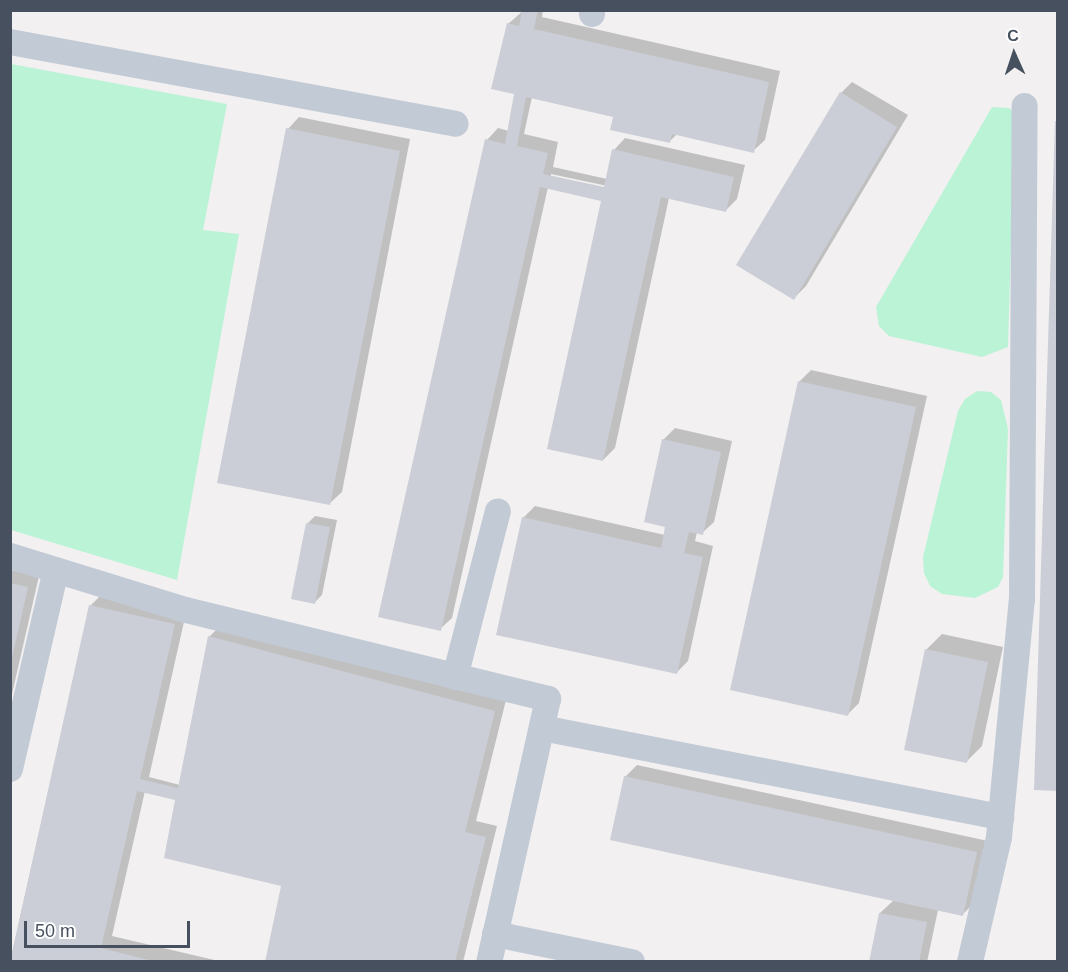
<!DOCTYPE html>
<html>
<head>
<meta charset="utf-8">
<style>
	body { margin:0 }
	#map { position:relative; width:1068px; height:972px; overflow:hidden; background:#f2f0f0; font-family:Arial,sans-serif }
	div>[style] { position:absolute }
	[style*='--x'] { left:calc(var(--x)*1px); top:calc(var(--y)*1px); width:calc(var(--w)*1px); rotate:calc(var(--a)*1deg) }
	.green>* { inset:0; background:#bbf3d7 }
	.shadow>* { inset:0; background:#0003 }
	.building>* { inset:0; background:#cbced6 }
	.minor>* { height:26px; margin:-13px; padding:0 13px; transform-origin:13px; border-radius:13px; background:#c2cad6 }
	span { translate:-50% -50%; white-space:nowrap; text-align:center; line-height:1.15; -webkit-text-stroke:6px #fff; paint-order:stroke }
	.frame { position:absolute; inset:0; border:12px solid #46505f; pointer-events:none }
	.north { position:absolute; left:984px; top:24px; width:60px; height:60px; -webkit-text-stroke:4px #fff; paint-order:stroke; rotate:357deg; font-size:16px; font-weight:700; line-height:24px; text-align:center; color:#46505f }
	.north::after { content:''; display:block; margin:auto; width:21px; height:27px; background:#46505f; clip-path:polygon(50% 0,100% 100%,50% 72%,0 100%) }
	.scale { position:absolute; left:24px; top:921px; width:166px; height:27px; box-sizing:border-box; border:3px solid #46505f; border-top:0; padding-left:8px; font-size:18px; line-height:21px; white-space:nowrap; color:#46505f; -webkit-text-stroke:4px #fff; paint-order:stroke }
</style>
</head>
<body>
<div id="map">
	<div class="green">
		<i style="clip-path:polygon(11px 64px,227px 104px,203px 230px,239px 234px,177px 580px,11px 530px)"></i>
		<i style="clip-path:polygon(992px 107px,1009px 108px,1015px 113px,1008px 347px,982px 357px,889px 336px,879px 326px,876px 307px)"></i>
		<i style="clip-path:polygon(977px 391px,991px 392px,1001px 400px,1008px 429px,1003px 577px,998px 587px,975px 598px,942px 594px,930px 586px,924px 573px,923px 557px,958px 411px,965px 399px)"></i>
	</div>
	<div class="shadow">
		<i style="clip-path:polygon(evenodd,524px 10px,543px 10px,542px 17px,780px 71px,765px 140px,753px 151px,677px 134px,669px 142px,615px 116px,532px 97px,524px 134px,558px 142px,553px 167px,607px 179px,614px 150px,625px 138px,745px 165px,737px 199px,725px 211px,669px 198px,615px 448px,603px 460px,603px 200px,548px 187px,452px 618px,440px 629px,487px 140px,498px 128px,509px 131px,517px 93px,508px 24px,524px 10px,551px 174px,612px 187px,611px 190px,551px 177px,551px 174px)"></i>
		<i style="clip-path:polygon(852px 82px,908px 115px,806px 286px,794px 298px,841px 93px)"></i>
		<i style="clip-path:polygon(299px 117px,410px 139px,342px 492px,330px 503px,288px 129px)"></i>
		<i style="clip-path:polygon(811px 370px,927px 396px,859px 703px,848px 714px,799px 382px)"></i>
		<i style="clip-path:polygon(675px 428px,732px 441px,714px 522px,702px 533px,697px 532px,695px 541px,713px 546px,688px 661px,676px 673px,523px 518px,535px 506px,665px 535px,663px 440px)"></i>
		<i style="clip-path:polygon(315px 516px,337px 520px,322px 595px,314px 603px,308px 523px)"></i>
		<i style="clip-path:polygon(10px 570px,39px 576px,10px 703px)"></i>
		<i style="clip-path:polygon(102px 594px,186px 613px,149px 777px,180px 785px,209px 637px,221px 625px,506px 700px,476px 821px,497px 826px,463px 962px,266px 962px,283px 885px,178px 795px,145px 791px,112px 936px,223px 962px,10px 962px,90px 606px)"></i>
		<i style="clip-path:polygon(942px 634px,1003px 647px,982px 746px,967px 761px,926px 650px)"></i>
		<i style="clip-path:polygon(637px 765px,988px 841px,974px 903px,962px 915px,938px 910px,927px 962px,870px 962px,880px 913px,894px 900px,625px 777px)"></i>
	</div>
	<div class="building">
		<i style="clip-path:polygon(522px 10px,538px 10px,534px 29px,769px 82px,754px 153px,672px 134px,670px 143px,610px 130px,613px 117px,526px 97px,517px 146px,548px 153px,543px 174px,604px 187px,612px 149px,734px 177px,726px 212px,661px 197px,603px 461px,547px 449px,601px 201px,540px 187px,441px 631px,378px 617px,485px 139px,505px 144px,514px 94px,491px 89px,507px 23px,519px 26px)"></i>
		<i style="clip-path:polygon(840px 92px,897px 127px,794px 300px,736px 265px)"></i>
		<i style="clip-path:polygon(1055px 121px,1058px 121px,1058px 791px,1034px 790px)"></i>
		<i style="clip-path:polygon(286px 128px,400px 151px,330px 505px,217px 483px)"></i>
		<i style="clip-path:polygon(798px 381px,916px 407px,848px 716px,730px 690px)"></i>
		<i style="clip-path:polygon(662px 439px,721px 452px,703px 535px,689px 532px,684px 553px,703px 557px,677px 674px,496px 635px,522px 517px,661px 548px,665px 527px,644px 522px)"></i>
		<i style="clip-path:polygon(306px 523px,330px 527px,315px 604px,291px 599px)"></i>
		<i style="clip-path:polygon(10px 583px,28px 587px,11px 662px,10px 662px)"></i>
		<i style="clip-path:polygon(89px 605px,175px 624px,140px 779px,178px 788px,208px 636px,495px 711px,465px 832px,486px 837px,455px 962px,265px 962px,281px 886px,164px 858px,175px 800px,137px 791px,101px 948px,157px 962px,10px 962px)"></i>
		<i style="clip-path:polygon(925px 649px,988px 662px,967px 763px,904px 750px)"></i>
		<i style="clip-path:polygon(624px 776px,977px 852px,963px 916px,610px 840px)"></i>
		<i style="clip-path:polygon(879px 913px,927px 922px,919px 962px,869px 962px)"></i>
	</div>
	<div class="minor">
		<i style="--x:592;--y:14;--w:4;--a:-90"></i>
		<i style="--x:10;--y:42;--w:453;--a:10.4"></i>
		<i style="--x:10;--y:556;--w:184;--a:17.1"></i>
		<i style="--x:186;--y:610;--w:373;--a:13.8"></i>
		<i style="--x:548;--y:699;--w:270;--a:102.6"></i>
		<i style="--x:455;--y:677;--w:171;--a:-75.5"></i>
		<i style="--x:542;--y:728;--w:468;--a:11"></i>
		<i style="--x:10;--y:769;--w:204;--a:-77"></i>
		<i style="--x:495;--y:934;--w:140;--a:11.6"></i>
		<i style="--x:970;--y:962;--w:128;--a:-76.9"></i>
		<i style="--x:999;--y:837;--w:239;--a:-84.5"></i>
		<i style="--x:1022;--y:599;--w:493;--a:-89.7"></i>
	</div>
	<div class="frame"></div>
	<div class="north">С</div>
	<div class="scale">50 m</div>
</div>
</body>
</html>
